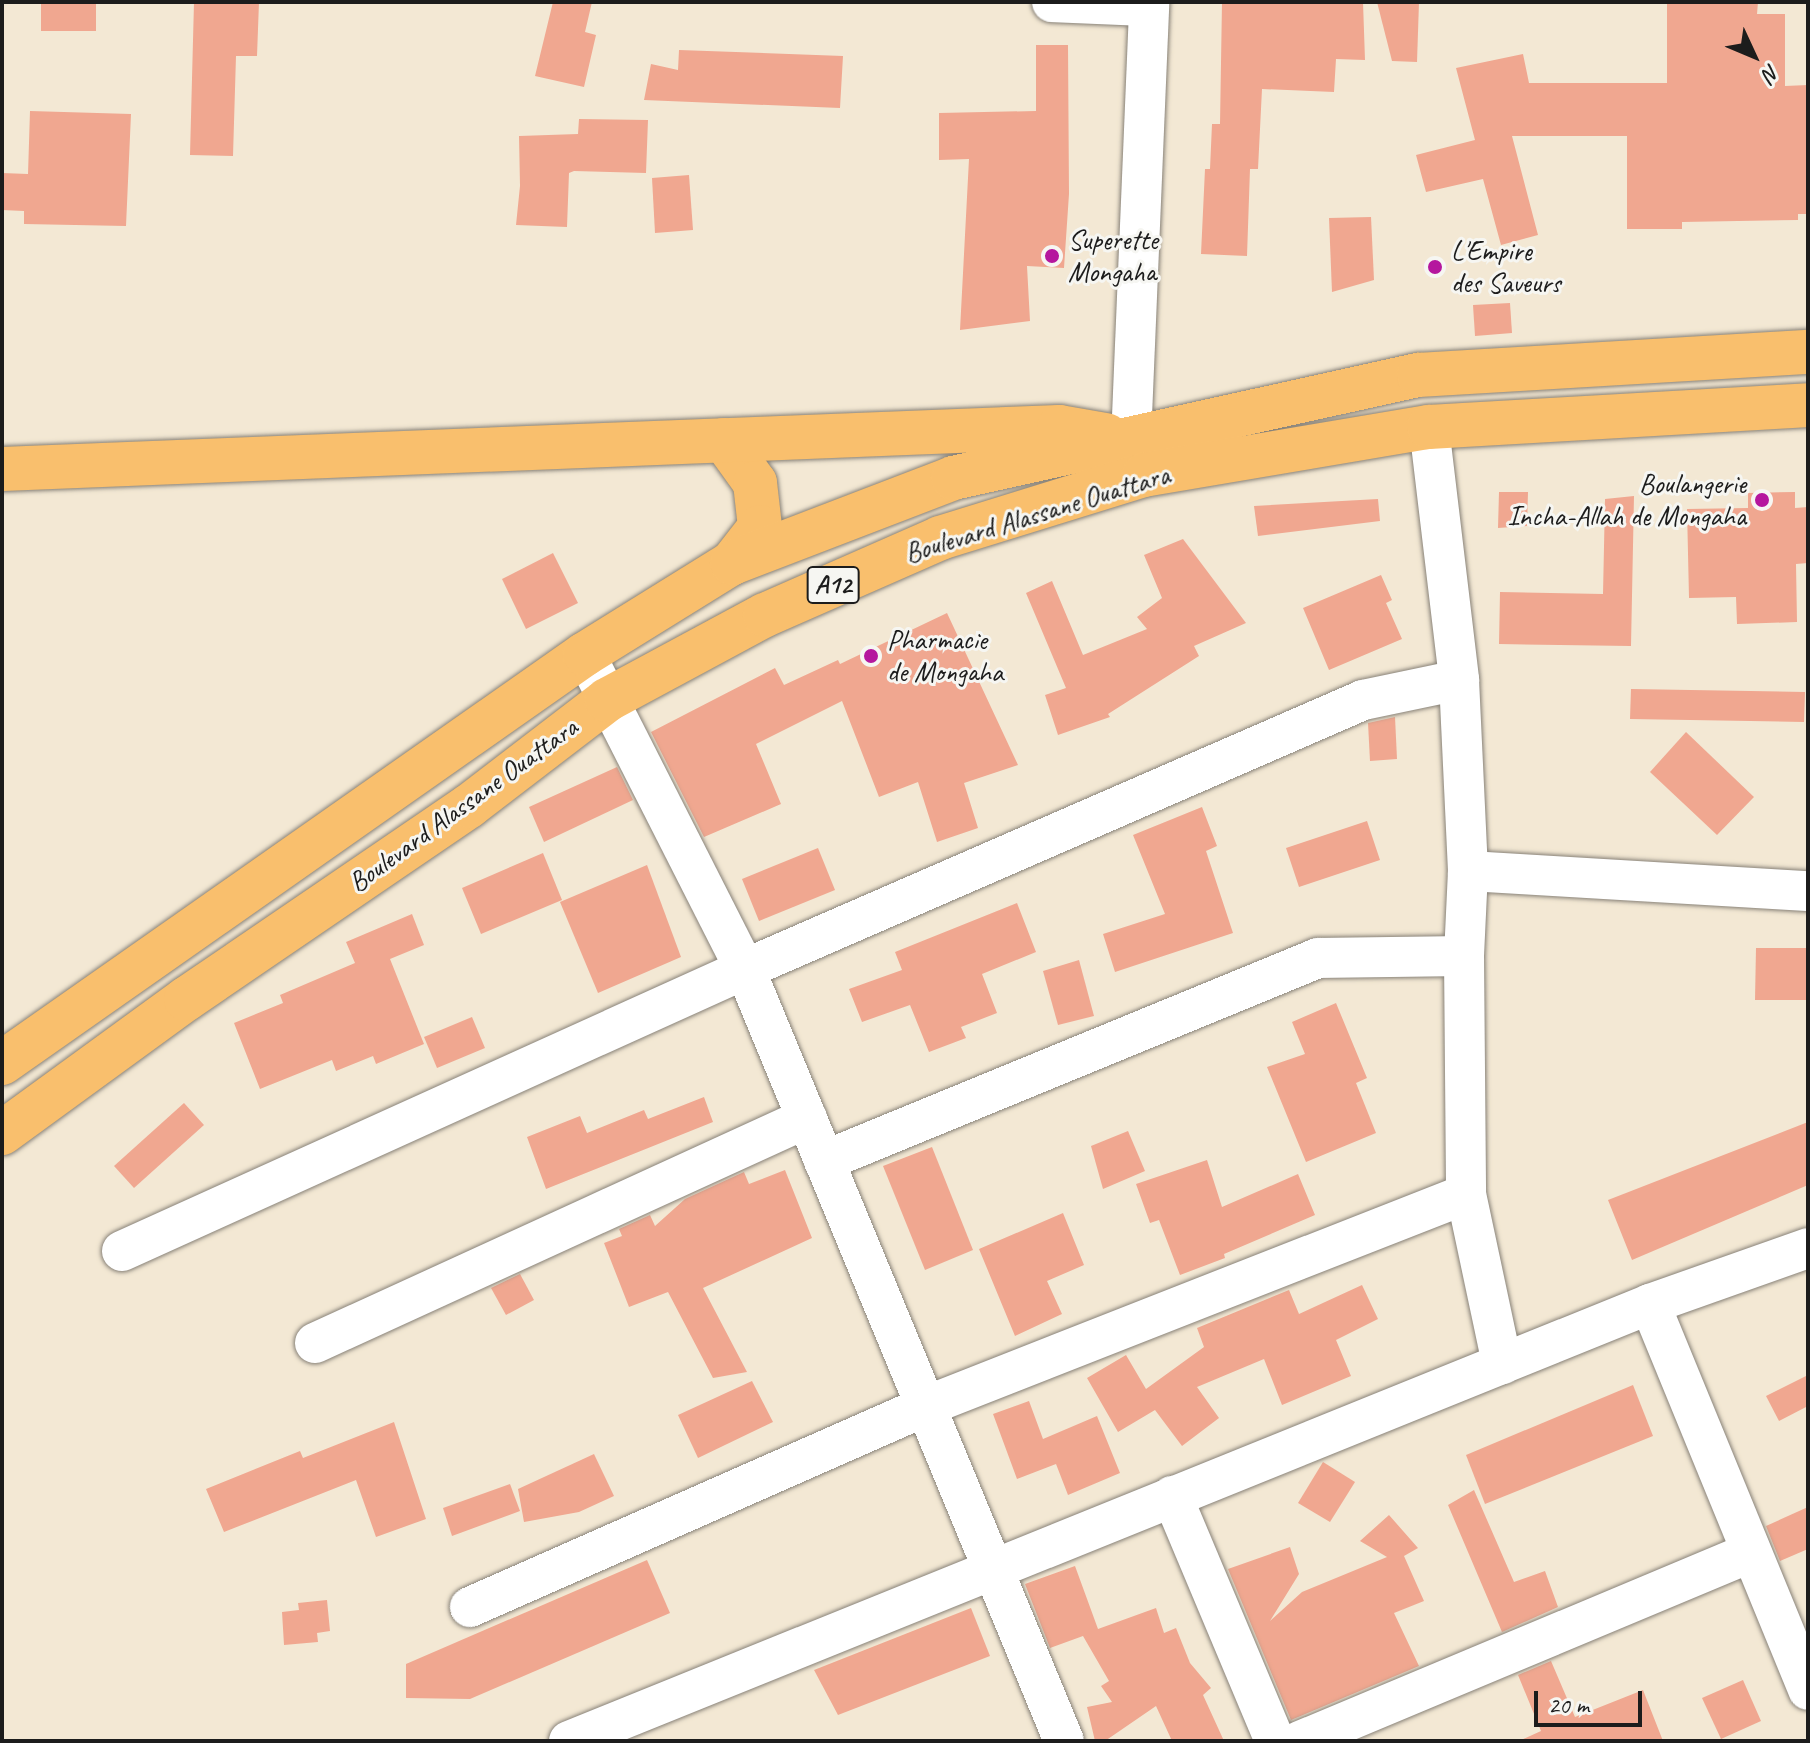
<!DOCTYPE html>
<html>
<head>
<meta charset="utf-8">
<style>
	body { margin:0 }
	#map { position:relative; width:1810px; height:1743px; overflow:hidden; background:#f3e8d4; font-family:Caveat,sans-serif }
	div>[style] { position:absolute }
	[style*='--x'] { left:calc(var(--x)*1px); top:calc(var(--y)*1px); width:calc(var(--w)*1px); rotate:calc(var(--a)*1deg) }
	.building>* { inset:0; background:#f0a790 }
	.roads { filter:drop-shadow(0 0 2px #888278) drop-shadow(0 0 2px #888278) }
	.minor>* { height:40px; margin:-20px; padding:0 20px; transform-origin:20px; border-radius:20px; background:#fff }
	.primary>* { height:44px; margin:-22px; padding:0 22px; transform-origin:22px; border-radius:22px; background:#f9bf6d }
	.dots>* { width:22px; height:22px; translate:-50% -50%; box-sizing:border-box; border:4px solid #f6f6f2; border-radius:50% }
	span { translate:-50% -50%; white-space:nowrap; text-align:center; line-height:1.15; -webkit-text-stroke:6px #f6f6f2; paint-order:stroke }
	.shield-label span { padding:2px 6px; background:#f6f6f2; border:2px solid; border-radius:6px; -webkit-text-stroke-width:0 }
	.shield-label { font-size:26px; color:#1c1c1c; font-weight:700 }
	.poi-label { font-size:28px; color:#1c1c1c }
	.left { translate:0 -50%; text-align:left }
	.right { translate:-100% -50%; text-align:right }
	.street-label { font-size:28px; color:#1c1c1c }
	.frame { position:absolute; inset:0; border:4px solid #1c1c1c; pointer-events:none }
	.north { position:absolute; left:1714px; top:16px; width:80px; height:80px; -webkit-text-stroke:6px #f6f6f2; paint-order:stroke; rotate:134deg; font-size:22px; font-weight:700; line-height:32px; text-align:center; color:#1c1c1c }
	.north::after { content:''; display:block; margin:auto; width:28px; height:36px; background:#1c1c1c; clip-path:polygon(50% 0,100% 100%,50% 72%,0 100%) }
	.scale { position:absolute; left:1534px; top:1691px; width:108px; height:36px; box-sizing:border-box; border:4px solid #1c1c1c; border-top:0; padding-left:10px; font-size:24px; line-height:28px; white-space:nowrap; color:#1c1c1c; -webkit-text-stroke:6px #f6f6f2; paint-order:stroke }
</style>
</head>
<body>
<div id="map">
	<div class="building">
		<i style="clip-path:polygon(41px 2px,96px 2px,96px 31px,41px 31px)"></i>
		<i style="clip-path:polygon(194px 2px,259px 2px,257px 56px,236px 56px,233px 156px,190px 155px)"></i>
		<i style="clip-path:polygon(553px 2px,592px 2px,585px 32px,596px 35px,584px 87px,535px 76px)"></i>
		<i style="clip-path:polygon(1222px 2px,1363px 2px,1365px 60px,1336px 59px,1334px 92px,1262px 89px,1258px 169px,1250px 169px,1247px 256px,1201px 254px,1205px 169px,1210px 169px,1212px 124px,1220px 124px)"></i>
		<i style="clip-path:polygon(1377px 2px,1419px 2px,1417px 62px,1392px 61px)"></i>
		<i style="clip-path:polygon(1667px 2px,1758px 2px,1757px 14px,1785px 14px,1785px 86px,1808px 85px,1808px 214px,1798px 214px,1798px 220px,1682px 222px,1682px 229px,1627px 229px,1627px 136px,1512px 136px,1538px 235px,1501px 245px,1483px 179px,1426px 192px,1416px 155px,1475px 140px,1456px 68px,1523px 54px,1529px 83px,1667px 83px)"></i>
		<i style="clip-path:polygon(1036px 45px,1068px 45px,1069px 194px,1064px 268px,1027px 266px,1030px 321px,960px 330px,969px 159px,939px 160px,939px 113px,1036px 111px)"></i>
		<i style="clip-path:polygon(679px 50px,843px 56px,840px 108px,644px 100px,651px 64px,678px 70px)"></i>
		<i style="clip-path:polygon(30px 111px,131px 114px,126px 226px,24px 224px,24px 211px,2px 210px,2px 173px,28px 174px)"></i>
		<i style="clip-path:polygon(579px 119px,648px 120px,646px 173px,574px 171px,569px 173px,567px 227px,516px 225px,520px 186px,519px 136px,578px 134px)"></i>
		<i style="clip-path:polygon(689px 175px,693px 230px,655px 233px,652px 178px)"></i>
		<i style="clip-path:polygon(1371px 217px,1374px 280px,1332px 292px,1329px 218px)"></i>
		<i style="clip-path:polygon(1510px 303px,1512px 333px,1475px 336px,1473px 305px)"></i>
		<i style="clip-path:polygon(1499px 492px,1528px 492px,1527px 526px,1498px 528px)"></i>
		<i style="clip-path:polygon(1795px 492px,1795px 508px,1808px 507px,1808px 563px,1796px 564px,1797px 622px,1737px 624px,1736px 597px,1689px 598px,1687px 509px,1748px 508px,1748px 493px)"></i>
		<i style="clip-path:polygon(1634px 496px,1631px 646px,1499px 644px,1500px 592px,1603px 594px,1605px 499px)"></i>
		<i style="clip-path:polygon(1378px 499px,1380px 521px,1258px 536px,1254px 506px)"></i>
		<i style="clip-path:polygon(1183px 539px,1246px 623px,1194px 646px,1199px 656px,1108px 714px,1110px 717px,1058px 735px,1045px 695px,1066px 688px,1026px 593px,1052px 581px,1083px 655px,1147px 629px,1137px 617px,1162px 598px,1144px 555px)"></i>
		<i style="clip-path:polygon(553px 553px,578px 603px,526px 629px,502px 579px)"></i>
		<i style="clip-path:polygon(1381px 575px,1392px 600px,1386px 603px,1402px 639px,1329px 670px,1303px 608px)"></i>
		<i style="clip-path:polygon(947px 613px,1018px 765px,964px 783px,978px 828px,937px 842px,918px 782px,879px 797px,842px 701px,756px 744px,781px 804px,704px 837px,651px 732px,775px 668px,784px 685px,838px 660px,840px 664px)"></i>
		<i style="clip-path:polygon(1631px 689px,1805px 692px,1804px 722px,1630px 719px)"></i>
		<i style="clip-path:polygon(1395px 717px,1397px 759px,1370px 761px,1368px 723px)"></i>
		<i style="clip-path:polygon(1686px 732px,1754px 797px,1717px 835px,1650px 772px)"></i>
		<i style="clip-path:polygon(617px 767px,633px 800px,544px 842px,529px 807px)"></i>
		<i style="clip-path:polygon(1202px 807px,1217px 846px,1206px 851px,1233px 933px,1115px 972px,1103px 934px,1165px 914px,1133px 835px)"></i>
		<i style="clip-path:polygon(1367px 821px,1380px 860px,1299px 887px,1286px 848px)"></i>
		<i style="clip-path:polygon(818px 848px,835px 890px,759px 921px,742px 879px)"></i>
		<i style="clip-path:polygon(543px 853px,562px 900px,481px 934px,462px 888px)"></i>
		<i style="clip-path:polygon(647px 865px,681px 957px,598px 993px,560px 902px)"></i>
		<i style="clip-path:polygon(1017px 903px,1036px 952px,982px 974px,997px 1013px,961px 1027px,966px 1038px,929px 1052px,910px 1005px,862px 1022px,849px 989px,902px 970px,895px 952px)"></i>
		<i style="clip-path:polygon(412px 914px,424px 945px,390px 959px,424px 1044px,376px 1064px,373px 1056px,336px 1071px,332px 1060px,260px 1089px,234px 1023px,283px 1003px,280px 995px,355px 963px,346px 942px)"></i>
		<i style="clip-path:polygon(1756px 948px,1808px 948px,1808px 1000px,1755px 1000px)"></i>
		<i style="clip-path:polygon(1079px 960px,1094px 1016px,1058px 1025px,1043px 971px)"></i>
		<i style="clip-path:polygon(1336px 1003px,1367px 1078px,1356px 1083px,1376px 1133px,1306px 1162px,1267px 1067px,1305px 1054px,1292px 1022px)"></i>
		<i style="clip-path:polygon(472px 1017px,485px 1048px,437px 1068px,424px 1037px)"></i>
		<i style="clip-path:polygon(704px 1097px,713px 1122px,546px 1189px,527px 1137px,580px 1116px,587px 1133px,644px 1110px,648px 1119px)"></i>
		<i style="clip-path:polygon(184px 1103px,204px 1125px,134px 1188px,114px 1166px)"></i>
		<i style="clip-path:polygon(1808px 1122px,1808px 1185px,1632px 1260px,1608px 1200px)"></i>
		<i style="clip-path:polygon(1128px 1131px,1145px 1171px,1103px 1189px,1091px 1146px)"></i>
		<i style="clip-path:polygon(932px 1147px,973px 1250px,925px 1270px,883px 1166px)"></i>
		<i style="clip-path:polygon(1207px 1160px,1222px 1207px,1298px 1174px,1315px 1215px,1224px 1254px,1225px 1258px,1180px 1275px,1159px 1220px,1150px 1223px,1136px 1184px)"></i>
		<i style="clip-path:polygon(785px 1170px,812px 1238px,703px 1288px,747px 1372px,713px 1378px,668px 1292px,629px 1307px,604px 1243px,622px 1236px,619px 1229px,650px 1215px,655px 1226px,685px 1199px,744px 1172px,749px 1184px)"></i>
		<i style="clip-path:polygon(1063px 1213px,1084px 1265px,1047px 1281px,1062px 1314px,1015px 1336px,979px 1249px)"></i>
		<i style="clip-path:polygon(520px 1274px,534px 1300px,506px 1315px,491px 1288px)"></i>
		<i style="clip-path:polygon(1362px 1285px,1378px 1319px,1336px 1340px,1351px 1376px,1282px 1405px,1264px 1359px,1197px 1387px,1219px 1418px,1182px 1446px,1155px 1410px,1118px 1432px,1087px 1378px,1126px 1355px,1146px 1389px,1204px 1347px,1197px 1328px,1289px 1290px,1299px 1314px)"></i>
		<i style="clip-path:polygon(1808px 1375px,1808px 1406px,1779px 1421px,1766px 1396px)"></i>
		<i style="clip-path:polygon(752px 1381px,773px 1422px,698px 1458px,678px 1415px)"></i>
		<i style="clip-path:polygon(1633px 1385px,1653px 1436px,1485px 1504px,1466px 1455px)"></i>
		<i style="clip-path:polygon(1029px 1401px,1043px 1439px,1097px 1416px,1120px 1473px,1068px 1495px,1056px 1464px,1017px 1479px,993px 1414px)"></i>
		<i style="clip-path:polygon(394px 1422px,426px 1519px,376px 1537px,356px 1480px,224px 1532px,206px 1489px,300px 1451px,303px 1458px)"></i>
		<i style="clip-path:polygon(594px 1454px,614px 1496px,579px 1512px,524px 1522px,518px 1489px)"></i>
		<i style="clip-path:polygon(1323px 1462px,1355px 1482px,1330px 1522px,1298px 1503px)"></i>
		<i style="clip-path:polygon(510px 1484px,520px 1511px,452px 1536px,443px 1508px)"></i>
		<i style="clip-path:polygon(1474px 1490px,1514px 1582px,1545px 1571px,1558px 1607px,1502px 1632px,1448px 1505px)"></i>
		<i style="clip-path:polygon(1808px 1507px,1808px 1549px,1780px 1561px,1766px 1526px)"></i>
		<i style="clip-path:polygon(1389px 1515px,1418px 1548px,1404px 1556px,1424px 1601px,1394px 1613px,1419px 1666px,1291px 1720px,1228px 1569px,1290px 1547px,1299px 1574px,1270px 1621px,1302px 1592px,1387px 1557px,1360px 1541px)"></i>
		<i style="clip-path:polygon(647px 1560px,670px 1613px,470px 1699px,406px 1698px,406px 1664px)"></i>
		<i style="clip-path:polygon(1075px 1566px,1098px 1629px,1156px 1608px,1164px 1633px,1176px 1628px,1190px 1663px,1211px 1688px,1203px 1695px,1224px 1741px,1172px 1741px,1156px 1706px,1105px 1741px,1095px 1741px,1087px 1707px,1112px 1702px,1101px 1686px,1109px 1681px,1083px 1636px,1050px 1648px,1025px 1584px)"></i>
		<i style="clip-path:polygon(327px 1600px,330px 1631px,317px 1633px,318px 1642px,284px 1645px,282px 1612px,299px 1610px,298px 1603px)"></i>
		<i style="clip-path:polygon(971px 1608px,990px 1656px,838px 1715px,814px 1670px)"></i>
		<i style="clip-path:polygon(1551px 1661px,1575px 1717px,1643px 1690px,1663px 1741px,1519px 1741px,1541px 1731px,1518px 1675px)"></i>
		<i style="clip-path:polygon(1743px 1680px,1761px 1721px,1721px 1739px,1702px 1698px)"></i>
	</div>
	<div class="roads">
		<div class="minor">
			<i style="--x:1052;--y:2;--w:97;--a:2.4"></i>
			<i style="--x:1429;--y:427;--w:255;--a:83.2"></i>
			<i style="--x:1459;--y:680;--w:191;--a:87.3"></i>
			<i style="--x:1468;--y:871;--w:85;--a:92.7"></i>
			<i style="--x:1464;--y:956;--w:238;--a:89.5"></i>
			<i style="--x:1466;--y:1194;--w:174;--a:78"></i>
			<i style="--x:1131;--y:440;--w:438;--a:-87.6"></i>
			<i style="--x:585;--y:654;--w:353;--a:63.1"></i>
			<i style="--x:745;--y:969;--w:835;--a:67.55"></i>
			<i style="--x:1468;--y:871;--w:341;--a:3.4"></i>
			<i style="--x:824;--y:1161;--w:534;--a:-22.34"></i>
			<i style="--x:1318;--y:958;--w:146;--a:-0.8"></i>
			<i style="--x:122;--y:1251;--w:684;--a:-24.35"></i>
			<i style="--x:745;--y:969;--w:674;--a:-23.52"></i>
			<i style="--x:1363;--y:700;--w:98;--a:-11.8"></i>
			<i style="--x:1650;--y:1304;--w:417;--a:67.7"></i>
			<i style="--x:315;--y:1343;--w:541;--a:-24.58"></i>
			<i style="--x:1172;--y:1496;--w:266;--a:67.2"></i>
			<i style="--x:470;--y:1607;--w:498;--a:-23.8"></i>
			<i style="--x:926;--y:1406;--w:580;--a:-21.43"></i>
			<i style="--x:569;--y:1741;--w:1166;--a:-22.01"></i>
			<i style="--x:1650;--y:1304;--w:168;--a:-19.5"></i>
			<i style="--x:1300;--y:1741;--w:489;--a:-22.7"></i>
		</div>
		<div class="primary">
			<i style="--x:724;--y:440;--w:53;--a:54.2"></i>
			<i style="--x:755;--y:483;--w:44;--a:83.5"></i>
			<i style="--x:760;--y:527;--w:46;--a:127.9"></i>
			<i style="--x:2;--y:469;--w:1058;--a:-2.28"></i>
			<i style="--x:1059;--y:427;--w:48;--a:9.7"></i>
			<i style="--x:2;--y:1063;--w:712;--a:-35.05"></i>
			<i style="--x:585;--y:654;--w:173;--a:-31.8"></i>
			<i style="--x:732;--y:563;--w:237;--a:-21"></i>
			<i style="--x:953;--y:478;--w:477;--a:-12.5"></i>
			<i style="--x:1419;--y:375;--w:390;--a:-3.4"></i>
			<i style="--x:2;--y:1133;--w:228;--a:-36.1"></i>
			<i style="--x:186;--y:999;--w:343;--a:-34.3"></i>
			<i style="--x:469;--y:806;--w:174;--a:-37.5"></i>
			<i style="--x:607;--y:700;--w:179;--a:-28.3"></i>
			<i style="--x:765;--y:615;--w:191;--a:-23.7"></i>
			<i style="--x:940;--y:538;--w:214;--a:-17.2"></i>
			<i style="--x:1144;--y:475;--w:289;--a:-9.6"></i>
			<i style="--x:1429;--y:427;--w:380;--a:-3.3"></i>
		</div>
	</div>
	<div class="dots">
		<i style="left:1052px;top:256px;background:#b5179e"></i>
		<i style="left:1435px;top:267px;background:#b5179e"></i>
		<i style="left:1762px;top:500px;background:#b5179e"></i>
		<i style="left:871px;top:656px;background:#b5179e"></i>
	</div>
	<div class="shield-label">
		<span style="left:833px;top:585px">A12</span>
	</div>
	<div class="poi-label">
		<span class="left" style="left:1068px;top:256px">Superette<br>Mongaha</span>
		<span class="left" style="left:1451px;top:267px">L'Empire<br>des Saveurs</span>
		<span class="right" style="left:1746px;top:500px">Boulangerie<br>Incha-Allah de Mongaha</span>
		<span class="left" style="left:887px;top:656px">Pharmacie<br>de Mongaha</span>
	</div>
	<div class="street-label">
		<span style="left:1037px;top:514px;rotate:-17deg">Boulevard Alassane Ouattara</span>
		<span style="left:463px;top:805px;rotate:-36deg">Boulevard Alassane Ouattara</span>
	</div>
	<div class="frame"></div>
	<div class="north">N</div>
	<div class="scale">20 m</div>
</div>
</body>
</html>
